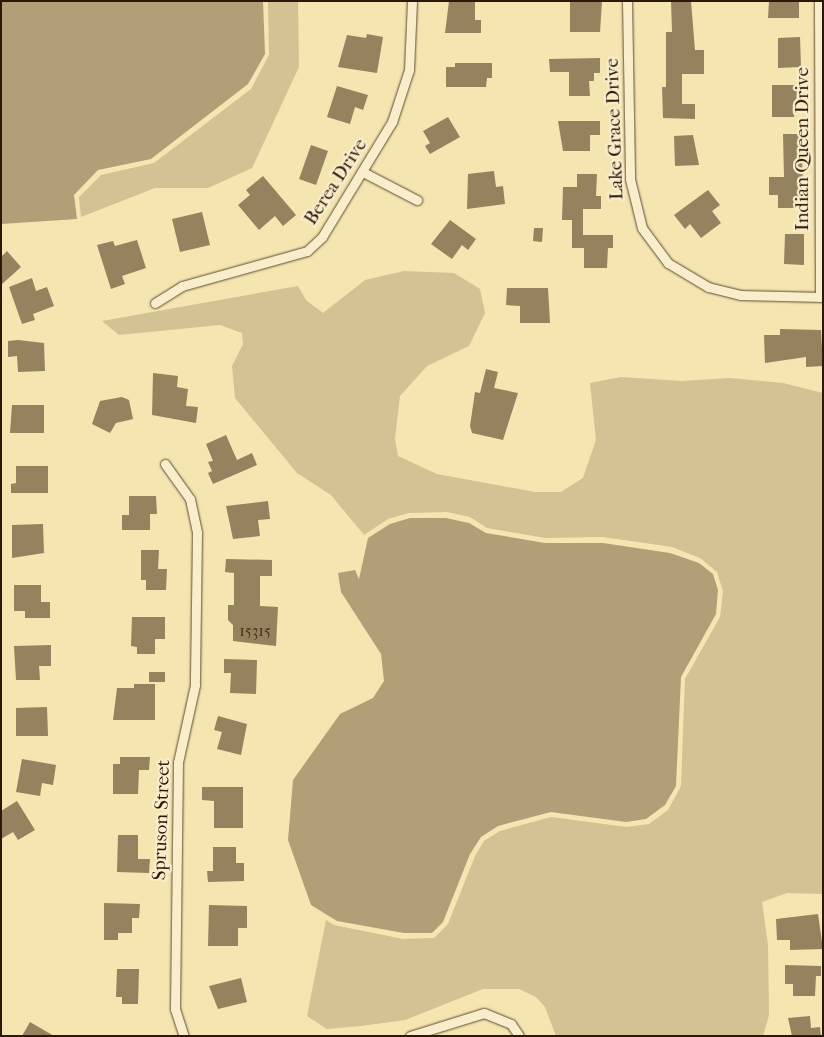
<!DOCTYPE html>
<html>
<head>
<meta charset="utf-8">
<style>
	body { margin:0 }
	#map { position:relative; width:824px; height:1037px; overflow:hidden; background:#f4e5b1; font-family:"IM FELL French Canon",serif }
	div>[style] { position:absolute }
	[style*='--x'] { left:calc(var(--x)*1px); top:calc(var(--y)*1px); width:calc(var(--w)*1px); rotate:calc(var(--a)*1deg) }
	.green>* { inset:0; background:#d2c294 }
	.water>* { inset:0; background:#b19f77 }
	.building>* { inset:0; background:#95825f }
	.roads { filter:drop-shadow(0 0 1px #604a31) drop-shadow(0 0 1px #604a31) }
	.minor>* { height:9px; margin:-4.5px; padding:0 4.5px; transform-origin:4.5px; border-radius:4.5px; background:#f8eecc }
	span { translate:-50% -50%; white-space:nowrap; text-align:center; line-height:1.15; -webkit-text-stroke:4.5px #f8eecc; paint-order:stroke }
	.number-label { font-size:16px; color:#48321c }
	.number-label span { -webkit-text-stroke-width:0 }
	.street-label { font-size:19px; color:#2e1706 }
	.frame { position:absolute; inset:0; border:2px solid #2e1706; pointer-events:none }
</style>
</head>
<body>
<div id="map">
	<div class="green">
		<i style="clip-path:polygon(268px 1px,298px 1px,299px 67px,252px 168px,208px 188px,155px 188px,81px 217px,79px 197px,101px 175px,154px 163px,251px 89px,269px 55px)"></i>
		<i style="clip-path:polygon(404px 271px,454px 273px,480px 289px,485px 313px,469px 346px,427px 366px,400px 396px,395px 439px,398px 456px,437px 474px,535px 492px,561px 492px,583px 478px,596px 440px,590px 383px,621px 377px,682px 381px,730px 378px,783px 383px,823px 393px,823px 894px,787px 893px,762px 902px,768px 945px,769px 1015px,763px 1036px,556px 1036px,545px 1007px,536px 997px,519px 989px,483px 989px,405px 1020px,361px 1026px,327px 1029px,307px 1016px,326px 920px,334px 925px,403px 939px,434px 938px,448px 924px,475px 856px,484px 841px,500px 831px,551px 817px,627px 827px,649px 824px,668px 810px,681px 786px,685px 679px,720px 617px,723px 591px,717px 572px,700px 558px,672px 547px,603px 537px,545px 538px,487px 528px,470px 517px,447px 512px,409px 513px,388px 519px,364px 535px,331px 495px,297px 473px,235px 398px,232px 366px,243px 344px,242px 333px,220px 325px,119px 335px,102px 321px,298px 286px,306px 300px,323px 313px,365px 280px)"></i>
	</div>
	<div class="water">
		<i style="clip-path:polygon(1px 1px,263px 1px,265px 54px,248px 84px,151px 159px,98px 170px,74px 195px,77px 219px,1px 224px)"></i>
		<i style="clip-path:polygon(410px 518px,446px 518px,469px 523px,486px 533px,545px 543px,603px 543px,670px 553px,699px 563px,713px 574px,718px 590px,716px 614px,681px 677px,676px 786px,665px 805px,646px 819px,626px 822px,551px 812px,498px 826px,481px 837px,470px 854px,443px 922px,432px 933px,404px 933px,337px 921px,311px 905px,288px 840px,293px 780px,340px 714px,373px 698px,384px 681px,381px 654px,341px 592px,338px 573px,355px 570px,359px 579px,368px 538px,390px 524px)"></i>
	</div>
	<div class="building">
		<i style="clip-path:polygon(449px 1px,475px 1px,475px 20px,481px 20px,481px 33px,445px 33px)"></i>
		<i style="clip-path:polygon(570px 1px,602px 1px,600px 32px,570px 32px)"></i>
		<i style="clip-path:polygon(671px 1px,691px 1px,695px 50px,704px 50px,704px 74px,682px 74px,682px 104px,695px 104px,695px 119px,663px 118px,662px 87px,666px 87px,666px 32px,672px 32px)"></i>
		<i style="clip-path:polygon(769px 1px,799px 1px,799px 18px,768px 18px)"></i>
		<i style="clip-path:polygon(367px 34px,383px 37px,377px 73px,338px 67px,347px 35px,366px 38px)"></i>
		<i style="clip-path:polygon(800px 37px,801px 67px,778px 68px,778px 38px)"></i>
		<i style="clip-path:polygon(600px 58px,600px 73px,594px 73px,594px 81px,589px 81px,590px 96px,569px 96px,569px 72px,550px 72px,549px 59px)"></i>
		<i style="clip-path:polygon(455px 63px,492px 63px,492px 78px,487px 78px,486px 87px,446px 87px,446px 67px,455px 67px)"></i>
		<i style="clip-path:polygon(772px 85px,798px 85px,794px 117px,772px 117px)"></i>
		<i style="clip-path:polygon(337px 86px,368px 95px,363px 110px,355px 107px,350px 124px,327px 117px)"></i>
		<i style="clip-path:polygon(448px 117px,460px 137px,430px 154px,425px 146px,430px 143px,423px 131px)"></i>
		<i style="clip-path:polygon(558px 121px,600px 121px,600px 135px,590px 135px,590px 151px,563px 151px)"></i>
		<i style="clip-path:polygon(783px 134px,801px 134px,804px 208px,778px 208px,778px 195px,769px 195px,769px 177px,784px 177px)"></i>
		<i style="clip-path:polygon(693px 135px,699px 165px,675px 166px,674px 136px)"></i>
		<i style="clip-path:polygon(311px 145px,328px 151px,316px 185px,299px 179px)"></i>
		<i style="clip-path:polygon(494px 171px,496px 187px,503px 186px,505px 204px,467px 209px,468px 174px)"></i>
		<i style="clip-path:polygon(577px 174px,597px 174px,596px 196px,601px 196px,601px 209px,583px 209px,583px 235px,613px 235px,613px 248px,608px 248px,607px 268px,584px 268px,584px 248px,572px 248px,572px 220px,562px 220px,563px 187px,577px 187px)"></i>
		<i style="clip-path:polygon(263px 176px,296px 215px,283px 226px,275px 216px,259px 230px,238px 205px,250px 195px,246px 190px)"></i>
		<i style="clip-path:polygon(708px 190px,720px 205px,712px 211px,721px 223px,701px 238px,690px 224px,685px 229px,674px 215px)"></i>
		<i style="clip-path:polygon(202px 212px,210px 245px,180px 252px,172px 219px)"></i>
		<i style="clip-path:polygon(450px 220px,476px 239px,468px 250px,462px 245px,452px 259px,431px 244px)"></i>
		<i style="clip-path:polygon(534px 228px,543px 228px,542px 242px,533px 241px)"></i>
		<i style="clip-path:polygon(785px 234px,804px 234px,804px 265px,784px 264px)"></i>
		<i style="clip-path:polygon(137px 240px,146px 268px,122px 276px,125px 284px,111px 289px,97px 245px,113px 241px,115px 246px)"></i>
		<i style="clip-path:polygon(7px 251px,21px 267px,1px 285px,1px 257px)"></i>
		<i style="clip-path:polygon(32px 278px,36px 291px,47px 287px,54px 306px,33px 314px,35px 320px,22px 324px,9px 287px)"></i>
		<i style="clip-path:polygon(507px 288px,548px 288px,550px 323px,520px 323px,520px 306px,506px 305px)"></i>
		<i style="clip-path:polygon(780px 329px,821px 330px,823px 366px,806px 367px,806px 357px,765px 363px,764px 335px,780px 335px)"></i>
		<i style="clip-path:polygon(18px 340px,44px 343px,45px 371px,18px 372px,17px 356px,8px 357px,8px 341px)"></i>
		<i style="clip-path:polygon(486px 369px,498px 372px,494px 388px,518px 393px,503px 440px,472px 433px,470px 426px,475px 392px,480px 393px)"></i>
		<i style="clip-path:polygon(153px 373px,178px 376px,177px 387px,188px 389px,186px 406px,198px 407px,196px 423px,152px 415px)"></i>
		<i style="clip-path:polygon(122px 397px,129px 400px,133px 419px,116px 423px,110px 433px,92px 424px,100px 401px)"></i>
		<i style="clip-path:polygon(12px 405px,44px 405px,44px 433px,10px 433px)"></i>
		<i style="clip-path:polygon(226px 435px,237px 460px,252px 453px,257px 465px,213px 484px,208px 473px,212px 471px,208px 462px,213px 461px,206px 444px)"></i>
		<i style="clip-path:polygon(16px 466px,48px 466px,48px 493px,11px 493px,11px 484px,16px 483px)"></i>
		<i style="clip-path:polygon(129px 496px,156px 496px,157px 514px,150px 514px,150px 530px,122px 530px,122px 515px,129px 515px)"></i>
		<i style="clip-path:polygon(268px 501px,270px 519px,258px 520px,260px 536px,233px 539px,226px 506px)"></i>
		<i style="clip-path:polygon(43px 524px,44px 553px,12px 558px,12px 525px)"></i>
		<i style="clip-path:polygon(141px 550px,159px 550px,158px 569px,167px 569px,166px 590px,146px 590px,146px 580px,141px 580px)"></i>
		<i style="clip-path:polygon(226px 559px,272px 560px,272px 576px,260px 576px,260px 606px,278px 607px,276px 646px,233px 641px,233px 625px,228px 620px,228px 605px,234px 605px,234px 573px,225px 572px)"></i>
		<i style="clip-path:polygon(14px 585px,41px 585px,41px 602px,50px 602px,50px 618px,25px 618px,25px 611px,14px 611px)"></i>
		<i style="clip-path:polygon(132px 617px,165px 617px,165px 639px,155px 639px,155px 654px,137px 654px,137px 647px,131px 646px)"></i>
		<i style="clip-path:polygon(51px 645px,51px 666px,39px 666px,40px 680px,16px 680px,14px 646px)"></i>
		<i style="clip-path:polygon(224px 659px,257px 660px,256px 694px,230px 693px,231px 673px,224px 673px)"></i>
		<i style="clip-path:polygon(149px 672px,165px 672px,165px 682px,149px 682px)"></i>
		<i style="clip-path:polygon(134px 684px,155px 684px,155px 720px,113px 720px,117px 688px,134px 688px)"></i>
		<i style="clip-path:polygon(47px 707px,48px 736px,16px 736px,16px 708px)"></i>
		<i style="clip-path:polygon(218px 716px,247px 724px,241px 755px,217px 749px,222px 732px,214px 730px)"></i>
		<i style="clip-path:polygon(120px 757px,150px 757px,149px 770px,139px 770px,138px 794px,113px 794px,113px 764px,120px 764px)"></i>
		<i style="clip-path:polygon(22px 759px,56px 765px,53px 785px,42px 783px,40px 796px,16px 792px)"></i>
		<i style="clip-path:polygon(202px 787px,243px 787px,243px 828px,214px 828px,214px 801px,202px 800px)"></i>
		<i style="clip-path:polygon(17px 801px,35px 830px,18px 840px,13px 832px,1px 839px,1px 811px)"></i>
		<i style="clip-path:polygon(118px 835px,138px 835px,138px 859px,150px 859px,149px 873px,117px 872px)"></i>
		<i style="clip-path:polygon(213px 847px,236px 847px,236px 863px,244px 863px,244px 881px,208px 882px,207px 871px,213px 871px)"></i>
		<i style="clip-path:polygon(104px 903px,140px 904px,139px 918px,132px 918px,132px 933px,118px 933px,118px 940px,104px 940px)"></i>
		<i style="clip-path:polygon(209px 905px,247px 906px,247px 928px,238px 928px,238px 946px,208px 946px)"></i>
		<i style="clip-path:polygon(818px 914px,823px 949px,790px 950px,790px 940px,777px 940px,776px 919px)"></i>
		<i style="clip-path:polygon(785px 965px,821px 966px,821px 976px,816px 976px,815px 996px,793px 996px,793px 984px,785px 984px)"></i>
		<i style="clip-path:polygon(117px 969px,139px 969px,138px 1004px,122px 1004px,122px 997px,116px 997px)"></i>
		<i style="clip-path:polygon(241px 978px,247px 1002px,218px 1009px,209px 986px)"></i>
		<i style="clip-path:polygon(810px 1016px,811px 1028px,820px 1027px,821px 1036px,792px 1036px,788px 1018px)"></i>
		<i style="clip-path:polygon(30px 1022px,54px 1036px,22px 1036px)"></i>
	</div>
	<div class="roads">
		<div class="minor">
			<i style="--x:627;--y:1;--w:178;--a:89"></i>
			<i style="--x:630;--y:179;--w:50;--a:76.2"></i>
			<i style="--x:642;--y:228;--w:44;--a:53.4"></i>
			<i style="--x:668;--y:263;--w:47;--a:31"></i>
			<i style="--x:708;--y:287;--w:33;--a:14"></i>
			<i style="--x:740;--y:295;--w:83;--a:1.4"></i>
			<i style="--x:819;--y:1;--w:296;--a:89.8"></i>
			<i style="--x:363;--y:172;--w:61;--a:27.4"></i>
			<i style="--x:155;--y:303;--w:32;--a:-32"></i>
			<i style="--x:182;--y:286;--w:130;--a:-15.6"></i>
			<i style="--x:307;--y:251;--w:21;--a:-43"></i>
			<i style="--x:322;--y:237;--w:135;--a:-58.7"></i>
			<i style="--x:392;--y:122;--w:55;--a:-71.9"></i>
			<i style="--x:409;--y:70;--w:69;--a:-87.5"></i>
			<i style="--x:165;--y:464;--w:43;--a:54.5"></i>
			<i style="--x:190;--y:499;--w:35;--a:78"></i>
			<i style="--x:197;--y:533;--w:152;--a:90.8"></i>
			<i style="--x:195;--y:685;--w:79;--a:102.4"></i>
			<i style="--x:178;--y:762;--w:247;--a:90.7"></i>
			<i style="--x:175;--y:1009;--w:28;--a:72"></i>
			<i style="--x:410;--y:1036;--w:77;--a:-17.3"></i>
			<i style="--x:484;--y:1013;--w:29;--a:22"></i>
			<i style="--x:511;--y:1024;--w:14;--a:56"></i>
		</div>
	</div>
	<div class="number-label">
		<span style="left:255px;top:631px">15315</span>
	</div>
	<div class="street-label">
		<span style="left:615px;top:129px;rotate:-92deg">Lake Grace Drive</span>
		<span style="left:803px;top:149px;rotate:-90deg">Indian Queen Drive</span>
		<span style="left:336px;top:182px;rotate:-57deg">Berea Drive</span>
		<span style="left:162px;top:820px;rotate:-88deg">Spruson Street</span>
	</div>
	<div class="frame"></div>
</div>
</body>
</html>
